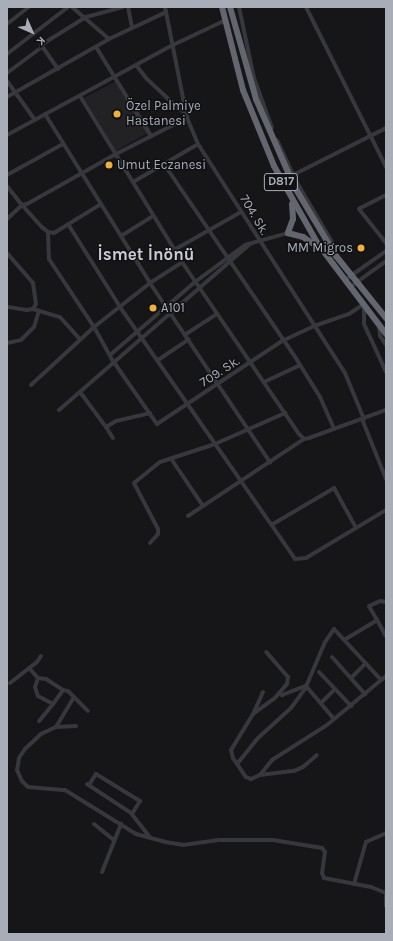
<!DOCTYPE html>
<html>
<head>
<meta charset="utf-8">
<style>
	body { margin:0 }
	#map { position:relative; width:393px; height:941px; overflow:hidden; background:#161618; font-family:Karla,sans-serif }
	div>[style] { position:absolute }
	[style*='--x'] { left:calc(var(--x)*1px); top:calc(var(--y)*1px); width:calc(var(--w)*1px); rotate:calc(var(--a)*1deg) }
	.built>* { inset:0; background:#222225 }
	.minor>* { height:4px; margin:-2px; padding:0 2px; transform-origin:2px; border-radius:2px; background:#37383d }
	.highway>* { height:6px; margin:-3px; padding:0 3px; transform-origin:3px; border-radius:3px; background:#63666e }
	.dots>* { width:11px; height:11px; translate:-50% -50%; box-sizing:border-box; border:2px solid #111113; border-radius:50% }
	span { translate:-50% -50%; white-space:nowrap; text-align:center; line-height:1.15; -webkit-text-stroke:3px #111113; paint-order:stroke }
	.shield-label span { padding:1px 3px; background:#111113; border:1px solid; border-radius:3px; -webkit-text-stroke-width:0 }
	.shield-label { font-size:12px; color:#a8adb8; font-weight:700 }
	.poi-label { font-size:13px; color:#a8adb8 }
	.left { translate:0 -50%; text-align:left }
	.right { translate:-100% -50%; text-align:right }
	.street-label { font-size:13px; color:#a8adb8 }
	.district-label { font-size:17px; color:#c9ccd4; font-weight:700 }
	.frame { position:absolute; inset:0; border:8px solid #a8adb8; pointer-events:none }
	.north { position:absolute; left:12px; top:12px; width:40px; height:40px; -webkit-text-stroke:3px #111113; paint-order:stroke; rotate:135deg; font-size:11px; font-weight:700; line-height:16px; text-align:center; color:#a8adb8 }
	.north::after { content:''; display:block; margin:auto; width:14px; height:18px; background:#a8adb8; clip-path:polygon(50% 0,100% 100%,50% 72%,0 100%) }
</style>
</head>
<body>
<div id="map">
	<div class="built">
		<i style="clip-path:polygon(118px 80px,151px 131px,116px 151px,84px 98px)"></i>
	</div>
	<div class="minor">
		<i style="--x:72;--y:7;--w:49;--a:40.9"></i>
		<i style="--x:128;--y:7;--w:20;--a:79"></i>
		<i style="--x:165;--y:7;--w:113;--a:78.8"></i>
		<i style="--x:187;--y:118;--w:28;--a:67"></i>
		<i style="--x:198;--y:144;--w:272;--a:57.3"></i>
		<i style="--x:345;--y:373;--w:50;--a:67.6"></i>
		<i style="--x:239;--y:7;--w:73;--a:78.1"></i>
		<i style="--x:254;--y:78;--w:53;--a:70.2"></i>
		<i style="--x:306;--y:7;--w:179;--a:63.4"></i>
		<i style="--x:7;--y:24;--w:28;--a:-38"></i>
		<i style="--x:96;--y:47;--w:105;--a:58.3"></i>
		<i style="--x:7;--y:54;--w:77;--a:-37.6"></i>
		<i style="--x:136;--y:65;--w:18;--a:52"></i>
		<i style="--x:147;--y:79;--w:45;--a:43.2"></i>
		<i style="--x:180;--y:110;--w:5;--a:22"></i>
		<i style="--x:58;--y:69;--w:29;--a:-125"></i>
		<i style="--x:41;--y:45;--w:53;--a:-31.9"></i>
		<i style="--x:86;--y:17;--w:38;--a:-15"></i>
		<i style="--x:7;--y:73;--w:44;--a:-36.6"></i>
		<i style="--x:7;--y:81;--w:48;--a:54.3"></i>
		<i style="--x:80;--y:96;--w:195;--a:58.4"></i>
		<i style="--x:182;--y:262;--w:207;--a:55.8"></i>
		<i style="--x:298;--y:433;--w:8;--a:45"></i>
		<i style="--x:304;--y:439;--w:5;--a:-11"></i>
		<i style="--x:309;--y:438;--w:82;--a:-20"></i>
		<i style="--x:7;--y:97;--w:117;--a:-29.6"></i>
		<i style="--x:109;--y:39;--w:63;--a:-25.3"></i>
		<i style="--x:45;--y:114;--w:199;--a:58.1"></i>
		<i style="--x:150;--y:283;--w:216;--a:56.2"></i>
		<i style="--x:7;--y:135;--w:189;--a:-28.5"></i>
		<i style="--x:173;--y:45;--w:59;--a:-25.3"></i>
		<i style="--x:277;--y:140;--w:45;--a:65.1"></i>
		<i style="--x:296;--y:181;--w:79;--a:59.5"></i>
		<i style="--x:336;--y:249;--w:5;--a:90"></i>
		<i style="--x:164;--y:164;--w:237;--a:55.8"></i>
		<i style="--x:297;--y:360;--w:44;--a:58.1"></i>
		<i style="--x:320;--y:397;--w:35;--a:66"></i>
		<i style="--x:7;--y:175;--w:64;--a:-29"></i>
		<i style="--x:293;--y:175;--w:104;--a:-26.8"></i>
		<i style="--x:133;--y:182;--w:75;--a:-30.3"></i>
		<i style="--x:7;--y:186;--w:24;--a:52"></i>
		<i style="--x:22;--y:205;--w:5;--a:-11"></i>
		<i style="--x:27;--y:204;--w:102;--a:-29.3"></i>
		<i style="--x:116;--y:154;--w:80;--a:-26.9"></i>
		<i style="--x:386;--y:195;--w:30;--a:153"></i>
		<i style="--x:359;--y:209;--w:43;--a:51.5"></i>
		<i style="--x:7;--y:219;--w:21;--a:-43"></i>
		<i style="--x:22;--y:205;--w:30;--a:48"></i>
		<i style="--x:42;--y:227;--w:8;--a:40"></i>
		<i style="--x:48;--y:232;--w:6;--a:9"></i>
		<i style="--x:54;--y:233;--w:55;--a:-31.7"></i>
		<i style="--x:68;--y:224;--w:98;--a:57.9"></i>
		<i style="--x:120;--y:307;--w:307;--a:55.2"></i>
		<i style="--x:295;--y:559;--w:11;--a:-5"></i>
		<i style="--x:306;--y:558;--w:93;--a:-31"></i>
		<i style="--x:48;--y:232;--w:27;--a:88"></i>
		<i style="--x:49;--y:259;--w:82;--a:56.5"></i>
		<i style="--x:94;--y:327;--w:39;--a:61"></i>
		<i style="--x:113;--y:361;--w:77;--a:55.1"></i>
		<i style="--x:157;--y:424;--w:150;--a:-33.6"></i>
		<i style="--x:282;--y:341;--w:35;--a:-25"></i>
		<i style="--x:314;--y:326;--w:37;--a:-19"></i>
		<i style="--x:349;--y:314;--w:18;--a:-34"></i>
		<i style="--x:121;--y:236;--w:38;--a:-32"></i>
		<i style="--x:174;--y:250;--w:77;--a:-29.6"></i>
		<i style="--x:7;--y:253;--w:40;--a:49"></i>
		<i style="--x:33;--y:283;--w:21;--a:82"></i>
		<i style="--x:36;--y:304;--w:6;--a:121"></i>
		<i style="--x:33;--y:309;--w:6;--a:171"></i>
		<i style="--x:27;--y:310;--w:20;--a:-171"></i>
		<i style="--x:345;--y:280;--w:50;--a:-35.3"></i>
		<i style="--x:350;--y:287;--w:44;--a:-35.8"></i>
		<i style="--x:364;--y:305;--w:19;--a:90"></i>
		<i style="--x:364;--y:324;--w:53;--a:65.4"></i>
		<i style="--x:33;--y:309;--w:28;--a:17"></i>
		<i style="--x:60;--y:317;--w:30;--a:48"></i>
		<i style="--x:379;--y:325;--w:11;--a:85"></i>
		<i style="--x:380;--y:336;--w:11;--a:56"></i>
		<i style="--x:186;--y:334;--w:37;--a:-33"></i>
		<i style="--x:7;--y:343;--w:14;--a:-12"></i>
		<i style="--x:21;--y:340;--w:18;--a:-45"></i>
		<i style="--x:34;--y:327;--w:17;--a:-73"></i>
		<i style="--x:110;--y:355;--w:112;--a:-40.7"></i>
		<i style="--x:195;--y:282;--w:62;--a:-36.5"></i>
		<i style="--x:245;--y:245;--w:45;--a:-15.6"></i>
		<i style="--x:158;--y:360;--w:37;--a:-34"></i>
		<i style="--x:264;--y:382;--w:40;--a:-25"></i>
		<i style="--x:31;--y:385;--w:86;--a:-42.6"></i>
		<i style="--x:94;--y:327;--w:71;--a:-38.2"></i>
		<i style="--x:150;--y:283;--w:38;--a:-33"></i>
		<i style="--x:80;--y:392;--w:44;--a:53.4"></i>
		<i style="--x:106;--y:427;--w:12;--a:-31"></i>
		<i style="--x:116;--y:421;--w:35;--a:-13"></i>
		<i style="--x:59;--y:410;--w:253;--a:-41"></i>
		<i style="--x:362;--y:419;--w:65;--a:68.2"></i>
		<i style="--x:106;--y:427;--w:13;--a:58"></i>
		<i style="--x:172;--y:460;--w:55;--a:56"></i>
		<i style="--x:188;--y:516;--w:139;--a:-33.6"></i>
		<i style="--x:273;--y:524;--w:71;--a:-30.5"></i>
		<i style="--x:334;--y:488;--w:43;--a:61.1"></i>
		<i style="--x:150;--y:543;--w:12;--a:-48"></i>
		<i style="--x:158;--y:534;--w:5;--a:-90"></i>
		<i style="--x:158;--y:529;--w:52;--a:-117.6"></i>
		<i style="--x:134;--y:483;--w:33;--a:-39"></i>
		<i style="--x:160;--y:462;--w:58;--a:-18.1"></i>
		<i style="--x:215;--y:444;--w:77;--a:-23.9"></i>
		<i style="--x:377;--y:620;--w:18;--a:61"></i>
		<i style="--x:344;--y:640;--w:39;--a:-31"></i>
		<i style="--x:377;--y:620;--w:16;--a:-120"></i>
		<i style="--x:369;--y:606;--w:12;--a:-24"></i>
		<i style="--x:380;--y:601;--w:6;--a:9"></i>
		<i style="--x:332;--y:657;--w:50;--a:48.3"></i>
		<i style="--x:29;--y:668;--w:13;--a:48"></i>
		<i style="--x:38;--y:678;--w:9;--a:108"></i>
		<i style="--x:35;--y:687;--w:9;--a:72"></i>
		<i style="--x:38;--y:696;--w:17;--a:28"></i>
		<i style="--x:53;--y:704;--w:22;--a:129"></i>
		<i style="--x:319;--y:672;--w:47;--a:46.7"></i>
		<i style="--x:38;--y:678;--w:8;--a:7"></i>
		<i style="--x:46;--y:679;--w:20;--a:33"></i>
		<i style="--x:63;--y:690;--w:5;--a:11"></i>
		<i style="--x:68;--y:691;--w:28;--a:45"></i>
		<i style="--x:351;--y:678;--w:21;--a:-45"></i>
		<i style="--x:10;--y:683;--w:34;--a:-38"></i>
		<i style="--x:37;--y:662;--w:7;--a:-56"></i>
		<i style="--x:263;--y:692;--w:24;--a:114"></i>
		<i style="--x:253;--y:714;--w:42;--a:121.4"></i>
		<i style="--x:231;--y:750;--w:8;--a:76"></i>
		<i style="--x:233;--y:758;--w:23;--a:56"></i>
		<i style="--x:246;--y:777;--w:5;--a:22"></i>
		<i style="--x:251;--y:779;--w:10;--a:-24"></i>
		<i style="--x:260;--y:775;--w:34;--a:-7"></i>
		<i style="--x:294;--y:771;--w:10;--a:-24"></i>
		<i style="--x:303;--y:767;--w:18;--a:-41"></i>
		<i style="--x:279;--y:693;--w:4;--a:34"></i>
		<i style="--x:282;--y:695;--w:26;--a:-21"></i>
		<i style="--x:306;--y:686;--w:43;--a:49.7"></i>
		<i style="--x:321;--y:703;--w:20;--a:-45"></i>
		<i style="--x:53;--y:704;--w:17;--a:-54"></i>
		<i style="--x:253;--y:714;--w:26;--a:-36"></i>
		<i style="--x:274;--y:699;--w:20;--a:-49"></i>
		<i style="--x:287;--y:684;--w:7;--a:-82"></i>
		<i style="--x:288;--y:677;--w:33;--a:-131"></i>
		<i style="--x:76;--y:726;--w:20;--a:177"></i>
		<i style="--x:56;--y:727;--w:17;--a:155"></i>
		<i style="--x:41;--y:734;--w:22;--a:137"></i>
		<i style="--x:25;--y:749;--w:11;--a:124"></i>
		<i style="--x:19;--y:758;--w:12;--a:99"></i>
		<i style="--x:17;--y:770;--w:12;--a:66"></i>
		<i style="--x:22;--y:781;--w:8;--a:45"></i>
		<i style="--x:28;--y:787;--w:37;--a:5"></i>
		<i style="--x:65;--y:790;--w:84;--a:31.8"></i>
		<i style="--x:136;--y:834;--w:30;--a:15"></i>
		<i style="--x:165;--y:842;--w:18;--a:9"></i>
		<i style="--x:183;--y:845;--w:36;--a:-8"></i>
		<i style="--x:219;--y:840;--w:54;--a:0"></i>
		<i style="--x:273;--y:840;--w:50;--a:9.3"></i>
		<i style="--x:322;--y:848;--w:5;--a:53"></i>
		<i style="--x:325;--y:852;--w:21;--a:98"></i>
		<i style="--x:322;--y:873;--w:5;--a:68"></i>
		<i style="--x:324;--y:878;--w:48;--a:10.8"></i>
		<i style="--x:371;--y:887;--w:16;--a:22"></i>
		<i style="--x:56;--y:727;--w:35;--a:-59"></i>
		<i style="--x:237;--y:764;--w:33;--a:-51"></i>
		<i style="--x:258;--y:738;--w:45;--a:-42.3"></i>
		<i style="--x:291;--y:708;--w:24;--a:-54"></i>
		<i style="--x:305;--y:689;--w:51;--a:-66.9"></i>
		<i style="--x:325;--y:642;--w:16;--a:-55"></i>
		<i style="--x:334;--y:629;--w:69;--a:47.3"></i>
		<i style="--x:260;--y:775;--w:19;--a:-51"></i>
		<i style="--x:272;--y:760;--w:65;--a:-32.5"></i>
		<i style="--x:327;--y:725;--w:77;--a:-39.7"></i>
		<i style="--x:87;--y:784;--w:53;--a:33.4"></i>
		<i style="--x:131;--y:813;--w:31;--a:52"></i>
		<i style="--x:89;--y:785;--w:13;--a:-58"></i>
		<i style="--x:96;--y:774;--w:52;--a:31.5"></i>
		<i style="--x:140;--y:801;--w:15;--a:122"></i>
		<i style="--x:94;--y:824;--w:26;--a:39"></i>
		<i style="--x:102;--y:872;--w:52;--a:-68.4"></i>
		<i style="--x:354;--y:884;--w:44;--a:-74.1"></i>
		<i style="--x:366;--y:842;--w:22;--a:-24"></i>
		<i style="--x:386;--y:892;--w:14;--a:90"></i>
	</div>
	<div class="highway">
		<i style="--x:222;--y:7;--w:86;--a:75.8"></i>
		<i style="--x:243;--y:90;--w:82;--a:67.8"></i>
		<i style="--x:274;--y:166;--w:90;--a:60.6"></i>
		<i style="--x:318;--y:244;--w:113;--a:52.9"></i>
		<i style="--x:230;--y:7;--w:96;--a:74.2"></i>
		<i style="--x:256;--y:99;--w:95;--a:66.4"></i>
		<i style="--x:294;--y:186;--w:82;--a:59"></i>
		<i style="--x:336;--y:256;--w:80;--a:51.1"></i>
		<i style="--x:292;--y:204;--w:15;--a:86"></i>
		<i style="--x:293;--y:219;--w:15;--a:110"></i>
		<i style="--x:288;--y:233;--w:16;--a:15"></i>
		<i style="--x:303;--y:237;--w:20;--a:33"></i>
	</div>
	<div class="dots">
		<i style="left:117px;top:114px;background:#f2b134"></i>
		<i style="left:109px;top:165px;background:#f2b134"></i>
		<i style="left:361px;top:248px;background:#f2b134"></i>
		<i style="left:153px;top:308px;background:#f2b134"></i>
	</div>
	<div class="shield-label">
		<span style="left:281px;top:182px">D817</span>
	</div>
	<div class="poi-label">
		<span class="left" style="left:126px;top:114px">Özel Palmiye<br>Hastanesi</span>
		<span class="left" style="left:117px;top:165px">Umut Eczanesi</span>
		<span class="right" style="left:353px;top:248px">MM Migros</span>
		<span class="left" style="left:161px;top:308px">A101</span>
	</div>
	<div class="street-label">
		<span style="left:254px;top:215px;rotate:59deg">704. Sk.</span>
		<span style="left:220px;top:372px;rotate:-33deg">709. Sk.</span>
	</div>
	<div class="district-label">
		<span style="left:146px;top:255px">İsmet İnönü</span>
	</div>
	<div class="frame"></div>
	<div class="north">K</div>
</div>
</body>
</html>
